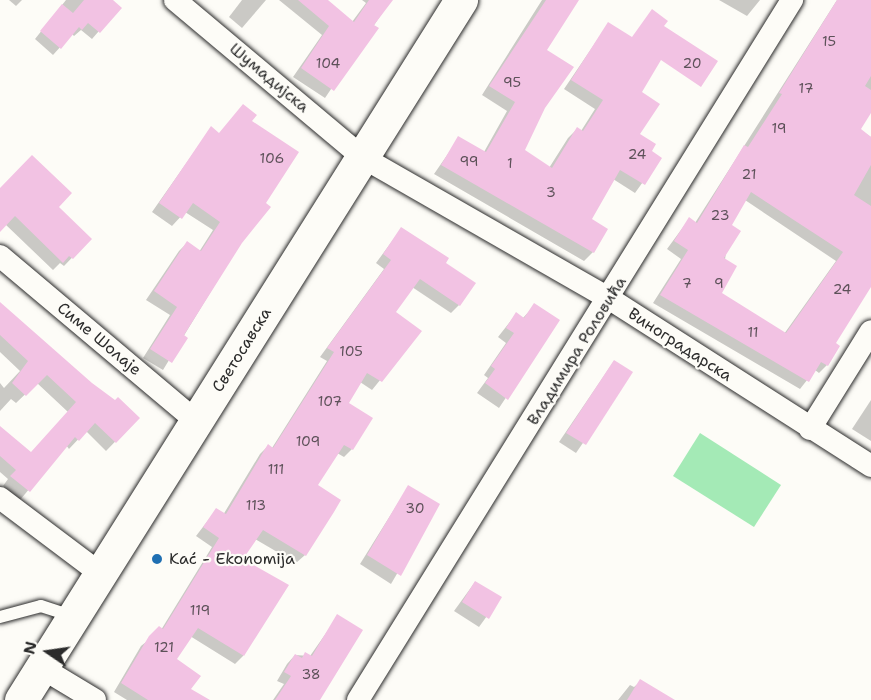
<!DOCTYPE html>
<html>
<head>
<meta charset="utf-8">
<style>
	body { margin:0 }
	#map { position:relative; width:871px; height:700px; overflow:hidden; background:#fdfcf7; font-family:"Shantell Sans",sans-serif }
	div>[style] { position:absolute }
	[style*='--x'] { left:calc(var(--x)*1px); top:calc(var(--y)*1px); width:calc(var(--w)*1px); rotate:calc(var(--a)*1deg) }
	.green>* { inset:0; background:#a4eab6 }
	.shadow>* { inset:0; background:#0003 }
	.building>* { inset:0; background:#f2c2e3 }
	.roads { filter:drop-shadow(0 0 2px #2b2b2b) drop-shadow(0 0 2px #2b2b2b) }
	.lane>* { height:12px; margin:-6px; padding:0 6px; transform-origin:6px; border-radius:6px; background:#fdfcf7 }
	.street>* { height:22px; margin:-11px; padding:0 11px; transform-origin:11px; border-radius:11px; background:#fdfcf7 }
	.secondary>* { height:33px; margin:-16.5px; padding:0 16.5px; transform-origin:16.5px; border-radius:16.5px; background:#fdfcf7 }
	.dots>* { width:16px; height:16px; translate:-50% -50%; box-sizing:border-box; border:3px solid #fdfcf7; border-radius:50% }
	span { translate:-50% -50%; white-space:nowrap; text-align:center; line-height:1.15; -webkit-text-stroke:4.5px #fdfcf7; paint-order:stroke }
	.number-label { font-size:14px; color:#5d5159 }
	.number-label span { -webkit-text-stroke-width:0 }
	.street-label { font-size:16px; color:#2b2b2b }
	.poi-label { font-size:16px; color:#2b2b2b }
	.left { translate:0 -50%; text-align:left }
	.north { position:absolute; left:18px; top:622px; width:60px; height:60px; -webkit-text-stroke:4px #fdfcf7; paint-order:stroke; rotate:283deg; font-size:16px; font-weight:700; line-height:24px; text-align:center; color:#2b2b2b }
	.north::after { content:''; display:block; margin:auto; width:21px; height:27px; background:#2b2b2b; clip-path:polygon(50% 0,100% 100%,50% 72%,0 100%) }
</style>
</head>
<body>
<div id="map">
	<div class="green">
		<i style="clip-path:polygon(700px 433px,781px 485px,754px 527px,673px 476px)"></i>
	</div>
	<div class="shadow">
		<i style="clip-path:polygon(9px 0,22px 0,16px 6px)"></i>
		<i style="clip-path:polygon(66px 0,110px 0,119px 8px,92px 39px,81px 30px,74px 36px,72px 34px,53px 55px,35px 39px)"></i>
		<i style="clip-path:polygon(242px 0,266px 0,242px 28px,229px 17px)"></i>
		<i style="clip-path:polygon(279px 0,326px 0,352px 22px,366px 3px,362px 0,391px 0,325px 98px,293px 77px,322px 35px)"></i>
		<i style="clip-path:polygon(542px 0,578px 0,545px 50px,544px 107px,524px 150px,549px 168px,568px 138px,577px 129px,581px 131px,595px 109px,564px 89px,608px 24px,639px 92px,638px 134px,650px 151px,660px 158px,635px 193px,613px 179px,590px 220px,593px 252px,584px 261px,434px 174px,459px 138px,484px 152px,507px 111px,482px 95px)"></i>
		<i style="clip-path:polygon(719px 0,760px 0,747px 16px)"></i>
		<i style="clip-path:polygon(evenodd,837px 0,871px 0,871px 111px,859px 129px,871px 137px,871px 278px,834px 344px,827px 365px,819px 373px,815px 370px,800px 389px,653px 303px,681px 259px,667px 249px,689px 219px,695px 223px,837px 0,745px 200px,836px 261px,784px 334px,720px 293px,730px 226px,745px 200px)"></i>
		<i style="clip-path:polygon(250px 122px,241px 242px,163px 370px,143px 358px,170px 315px,146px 300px,179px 251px,187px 243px,199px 252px,213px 230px,185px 212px,172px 226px,152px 212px,211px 128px,218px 134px)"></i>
		<i style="clip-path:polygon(0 190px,57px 207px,90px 239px,64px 266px,60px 263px,53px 270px,5px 224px,0 229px)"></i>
		<i style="clip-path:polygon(401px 229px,444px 264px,459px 305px,451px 313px,412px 287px,394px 313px,420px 331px,372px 390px,360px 382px,347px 404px,352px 449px,344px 457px,337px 453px,316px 485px,305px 555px,296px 563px,255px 539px,241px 560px,243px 656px,235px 664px,190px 636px,175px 660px,189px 689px,207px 700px,127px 700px,114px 692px,141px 646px,161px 630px,212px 547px,196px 536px,216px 510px,223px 515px,260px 454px,268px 446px,272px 448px,327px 361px,320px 357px,384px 269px,376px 263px)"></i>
		<i style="clip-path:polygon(0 305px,91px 384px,138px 418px,106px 451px,86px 431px,69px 449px,66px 445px,20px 500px,3px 486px,8px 479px,0 472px,0 428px,31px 454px,68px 412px,37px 383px,16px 403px,11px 399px,0 411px,0 383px,4px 388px,20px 371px,0 352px)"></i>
		<i style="clip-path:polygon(535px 305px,557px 321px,499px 408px,477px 393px,488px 378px,484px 375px,506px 343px,498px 337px,516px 314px,522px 319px)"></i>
		<i style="clip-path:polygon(614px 361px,631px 373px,576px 453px,559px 442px)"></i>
		<i style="clip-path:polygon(871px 400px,871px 441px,852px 429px)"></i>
		<i style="clip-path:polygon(408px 487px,438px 504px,391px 584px,360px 564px)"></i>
		<i style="clip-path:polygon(475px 582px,500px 598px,479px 627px,454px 611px)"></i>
		<i style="clip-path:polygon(338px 616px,318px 700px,273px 700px,284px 684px,277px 681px,287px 664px,295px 655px,310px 656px)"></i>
		<i style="clip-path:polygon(641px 681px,668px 700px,618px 700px,630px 685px,634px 687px)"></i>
	</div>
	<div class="building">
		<i style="clip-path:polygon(84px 0,113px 0,122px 8px,100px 33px,88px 23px,82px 30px,79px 27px,61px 49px,40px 31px,62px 4px,73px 13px)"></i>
		<i style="clip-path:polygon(298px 0,328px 0,354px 22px,369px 0,393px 0,374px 25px,379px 28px,334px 91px,301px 68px,329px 26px)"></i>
		<i style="clip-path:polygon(546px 0,579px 0,547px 50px,574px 67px,545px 108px,525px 150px,552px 168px,577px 127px,583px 131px,603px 100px,571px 80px,608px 22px,632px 37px,652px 9px,668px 21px,664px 26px,718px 61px,701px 87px,661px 60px,642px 92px,660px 104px,640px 134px,656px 144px,652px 151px,662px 158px,645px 185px,620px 170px,592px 219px,608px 229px,594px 253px,441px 165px,458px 136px,486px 152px,515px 102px,489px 86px)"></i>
		<i style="clip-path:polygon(evenodd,837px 0,871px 0,871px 76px,865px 86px,871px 90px,871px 113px,861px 129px,871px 137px,871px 165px,854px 195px,871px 206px,871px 287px,836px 343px,840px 346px,828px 366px,821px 362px,809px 382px,660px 295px,688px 250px,674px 241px,689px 217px,697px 223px,744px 145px,748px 147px,782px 94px,779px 93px,837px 0,751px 192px,843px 252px,786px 333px,722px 293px,737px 266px,724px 258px,741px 231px,732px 225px,751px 192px)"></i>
		<i style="clip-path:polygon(243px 104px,257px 115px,252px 121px,299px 152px,266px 203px,271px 207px,242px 243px,184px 335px,188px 338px,172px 363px,150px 349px,177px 307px,154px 291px,187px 241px,201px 251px,220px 222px,193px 203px,182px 219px,159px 203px,211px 126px,219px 133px)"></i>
		<i style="clip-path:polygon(32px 155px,72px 193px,59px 207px,92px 239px,73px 259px,69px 256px,63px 263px,15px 216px,0 232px,0 188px)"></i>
		<i style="clip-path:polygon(401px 227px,449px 258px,446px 263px,476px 283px,460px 306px,420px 279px,396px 312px,422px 331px,382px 382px,367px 373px,349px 403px,373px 418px,353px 450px,344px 445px,318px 485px,341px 500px,334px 512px,306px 556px,263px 530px,243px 559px,289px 585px,244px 656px,198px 628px,177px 659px,201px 676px,191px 689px,210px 700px,148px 700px,121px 683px,149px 636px,159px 626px,163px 629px,219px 538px,203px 527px,216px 508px,226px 514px,268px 444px,273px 448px,334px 352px,327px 348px,391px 260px,383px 254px)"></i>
		<i style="clip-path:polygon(0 302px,92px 383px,115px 400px,118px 397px,140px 418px,116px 443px,95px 423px,79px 441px,75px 437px,30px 492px,10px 476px,16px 470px,0 456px,0 426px,31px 452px,76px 402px,47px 375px,26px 396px,12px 383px,28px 361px,0 335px)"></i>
		<i style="clip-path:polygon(534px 303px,560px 320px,508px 400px,485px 383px,495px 369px,491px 366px,514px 333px,506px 328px,516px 312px,524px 318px)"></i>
		<i style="clip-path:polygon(614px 360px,633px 372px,586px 445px,566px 433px)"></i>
		<i style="clip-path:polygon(408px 485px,440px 504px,401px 576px,367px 555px)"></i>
		<i style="clip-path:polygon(475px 581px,502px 597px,489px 619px,462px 602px)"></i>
		<i style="clip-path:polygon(337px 614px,363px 630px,320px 700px,275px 700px,291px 676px,284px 672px,295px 654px,302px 658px,305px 652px,312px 656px)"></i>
		<i style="clip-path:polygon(640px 679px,675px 700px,627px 700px)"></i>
	</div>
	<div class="roads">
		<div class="lane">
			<i style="--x:0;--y:617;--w:42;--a:-15"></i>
			<i style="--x:41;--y:606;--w:32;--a:18"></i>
		</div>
		<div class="street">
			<i style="--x:175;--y:0;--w:244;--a:40"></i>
			<i style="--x:362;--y:157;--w:286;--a:29.8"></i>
			<i style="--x:610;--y:299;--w:310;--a:32.6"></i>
			<i style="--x:0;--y:256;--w:258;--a:40.1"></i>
			<i style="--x:810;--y:429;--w:115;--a:-58.1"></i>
			<i style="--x:0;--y:498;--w:126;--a:37"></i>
			<i style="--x:42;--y:668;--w:62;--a:31.1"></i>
			<i style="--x:358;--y:700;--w:824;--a:-58.2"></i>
		</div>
		<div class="secondary">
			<i style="--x:21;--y:700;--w:827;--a:-57.85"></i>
		</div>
	</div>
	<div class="dots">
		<i style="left:157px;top:559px;background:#1f6fb2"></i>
	</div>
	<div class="number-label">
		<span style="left:829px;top:41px">15</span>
		<span style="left:328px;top:63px">104</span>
		<span style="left:692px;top:63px">20</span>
		<span style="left:512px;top:82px">95</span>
		<span style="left:806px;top:88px">17</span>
		<span style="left:779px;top:128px">19</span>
		<span style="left:637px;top:154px">24</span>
		<span style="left:272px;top:158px">106</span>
		<span style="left:469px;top:161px">99</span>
		<span style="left:510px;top:163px">1</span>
		<span style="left:749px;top:174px">21</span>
		<span style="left:551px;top:192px">3</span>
		<span style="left:720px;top:215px">23</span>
		<span style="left:687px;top:283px">7</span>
		<span style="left:719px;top:283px">9</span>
		<span style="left:842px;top:289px">24</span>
		<span style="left:753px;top:332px">11</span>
		<span style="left:351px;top:351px">105</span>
		<span style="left:330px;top:401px">107</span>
		<span style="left:308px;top:441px">109</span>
		<span style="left:276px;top:469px">111</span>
		<span style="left:256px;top:505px">113</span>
		<span style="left:415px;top:508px">30</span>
		<span style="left:200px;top:610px">119</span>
		<span style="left:164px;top:647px">121</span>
		<span style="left:311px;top:674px">38</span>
	</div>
	<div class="street-label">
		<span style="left:269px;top:78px;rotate:40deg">Шумадијска</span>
		<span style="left:99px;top:339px;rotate:40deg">Симе Шолаје</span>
		<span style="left:680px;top:345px;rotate:33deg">Виноградарска</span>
		<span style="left:242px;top:350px;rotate:-58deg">Светосавска</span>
		<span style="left:577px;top:351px;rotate:-58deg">Владимира Роловића</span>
	</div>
	<div class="poi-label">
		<span class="left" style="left:169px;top:559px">Kać - Ekonomija</span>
	</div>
	<div class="north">N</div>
</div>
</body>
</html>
